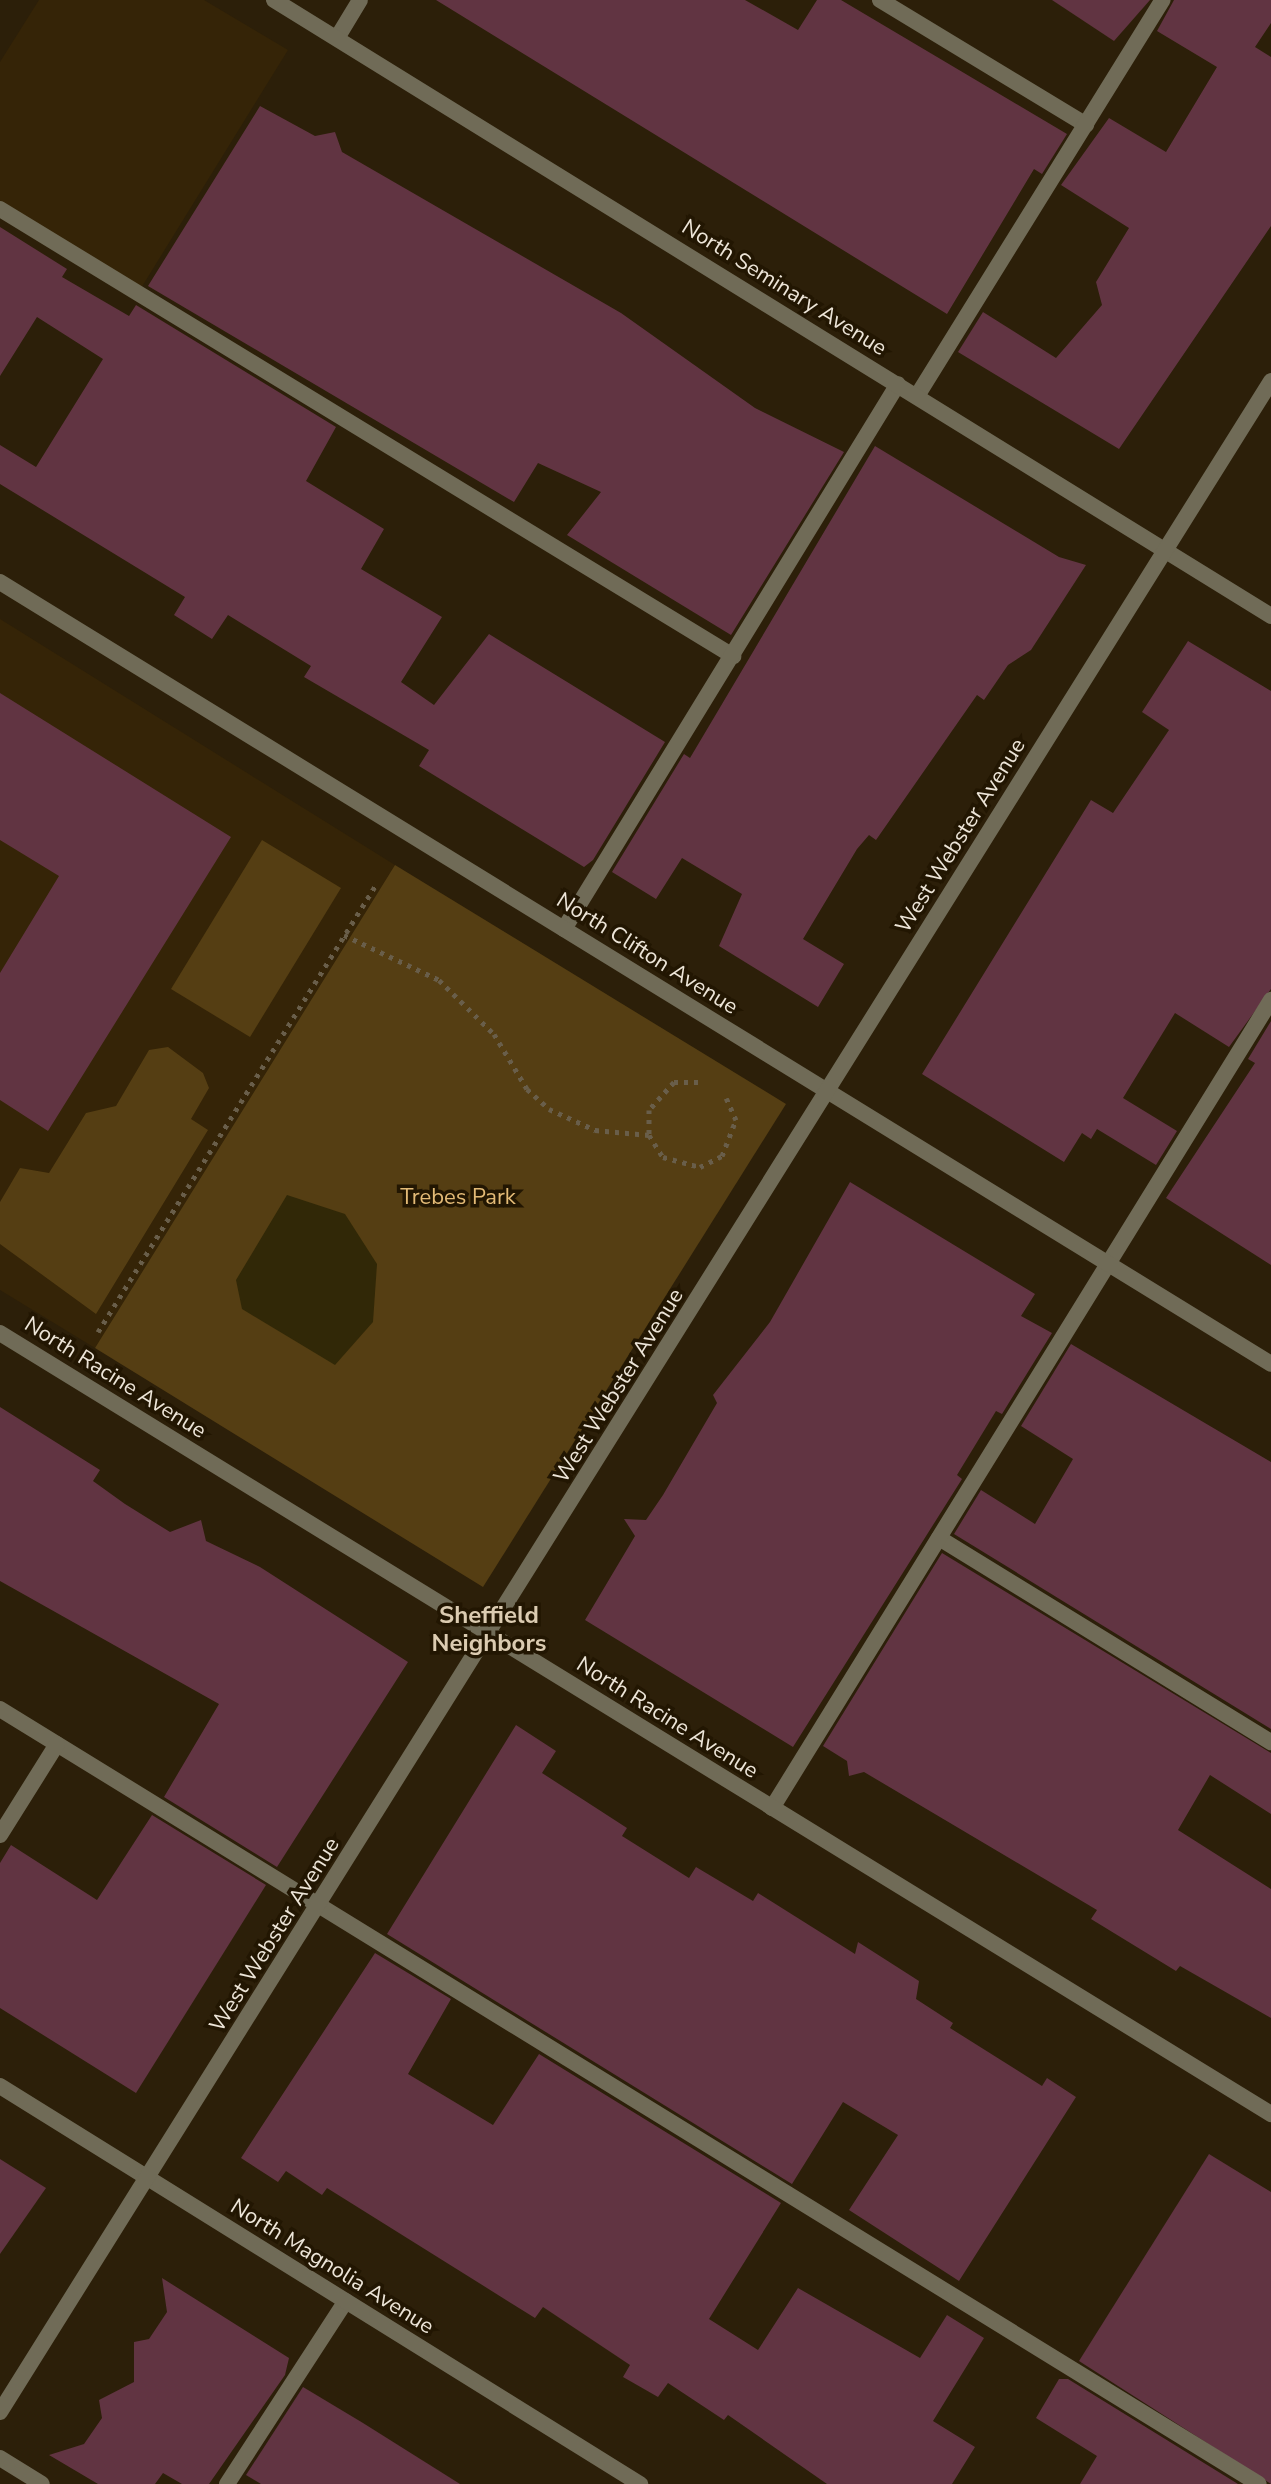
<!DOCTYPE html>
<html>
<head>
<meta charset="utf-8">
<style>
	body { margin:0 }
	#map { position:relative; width:1271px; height:2484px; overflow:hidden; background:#2c1f09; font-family:"Nunito Sans",sans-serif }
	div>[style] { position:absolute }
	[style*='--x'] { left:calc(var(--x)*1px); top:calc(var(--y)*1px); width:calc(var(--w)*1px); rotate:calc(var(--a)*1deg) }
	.built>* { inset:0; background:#352407 }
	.green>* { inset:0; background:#553e13 }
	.sand>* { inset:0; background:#312807 }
	.building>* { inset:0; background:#613442 }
	.path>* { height:5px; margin-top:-2.5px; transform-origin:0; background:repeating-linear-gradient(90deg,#695e4a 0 4px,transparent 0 10px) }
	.service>* { height:16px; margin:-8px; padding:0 8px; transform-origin:8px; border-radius:8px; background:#706b57 }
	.minor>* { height:16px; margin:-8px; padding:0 8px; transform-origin:8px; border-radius:8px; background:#706b57 }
	.tertiary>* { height:16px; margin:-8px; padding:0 8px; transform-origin:8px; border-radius:8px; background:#706b57 }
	span { translate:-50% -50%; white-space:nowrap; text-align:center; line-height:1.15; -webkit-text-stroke:7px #221602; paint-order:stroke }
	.street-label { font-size:22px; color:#ede5d8 }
	.park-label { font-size:22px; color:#e4bb77 }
	.neighbourhood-label { font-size:24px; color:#dbcbb1; font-weight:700 }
</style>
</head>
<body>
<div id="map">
	<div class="built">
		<i style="clip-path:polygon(39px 0,204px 0,288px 50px,138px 293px,0 209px,0 62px)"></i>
		<i style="clip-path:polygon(0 619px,395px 865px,95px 1348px,0 1290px)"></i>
	</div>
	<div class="green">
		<i style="clip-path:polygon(262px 840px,341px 888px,250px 1037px,171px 989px)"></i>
		<i style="clip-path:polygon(395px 865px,786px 1104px,483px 1587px,95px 1348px)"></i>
		<i style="clip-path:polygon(168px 1047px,203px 1073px,209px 1088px,191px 1119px,208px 1130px,96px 1314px,0 1244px,0 1202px,20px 1168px,49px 1173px,86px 1113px,116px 1106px,149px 1050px)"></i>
	</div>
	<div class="sand">
		<i style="clip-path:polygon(287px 1195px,345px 1214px,377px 1264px,373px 1322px,335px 1365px,242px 1309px,236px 1280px)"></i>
	</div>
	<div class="building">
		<i style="clip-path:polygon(436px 0,745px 0,798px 30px,817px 0,841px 0,1067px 134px,1042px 174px,1034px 169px,947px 314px)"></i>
		<i style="clip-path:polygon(1052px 0,1150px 0,1114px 41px)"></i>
		<i style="clip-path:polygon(1174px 0,1271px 0,1271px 23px,1255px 47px,1271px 57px,1271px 226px,1119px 449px,958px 352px,983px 312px,1056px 358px,1102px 305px,1096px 282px,1129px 228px,1061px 185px,1109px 118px,1166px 152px,1217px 67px,1157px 31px)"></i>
		<i style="clip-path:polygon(260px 106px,315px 136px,335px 132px,342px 152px,621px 313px,755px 408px,844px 452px,731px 635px,567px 535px,601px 492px,538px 463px,514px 502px,148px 286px)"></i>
		<i style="clip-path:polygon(0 227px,67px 269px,62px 277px,129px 316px,136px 305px,336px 427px,306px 481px,384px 529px,361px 569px,442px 617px,401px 682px,434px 705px,489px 634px,665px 742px,593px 860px,584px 867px,419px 766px,429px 750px,304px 677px,311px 666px,228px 615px,212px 639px,174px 615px,185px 597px,0 484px,0 445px,36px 467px,103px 359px,37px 317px,0 376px)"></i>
		<i style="clip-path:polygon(875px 446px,1059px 557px,1086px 565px,1031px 650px,1008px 665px,984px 700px,977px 695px,876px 840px,869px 835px,857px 849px,803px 939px,844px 964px,818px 1007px,719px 946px,742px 894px,682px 858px,656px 899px,612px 872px,684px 754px,690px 758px)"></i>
		<i style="clip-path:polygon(1188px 641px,1271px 691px,1271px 989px,1229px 1047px,1175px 1013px,1123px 1098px,1177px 1131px,1156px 1165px,1097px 1129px,1091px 1139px,1082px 1133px,1064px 1162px,922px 1074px,1091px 800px,1113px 813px,1169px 730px,1142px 712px)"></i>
		<i style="clip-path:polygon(0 693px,231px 837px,48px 1131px,0 1100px,0 973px,59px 876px,0 840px)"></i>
		<i style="clip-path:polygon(1271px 1021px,1271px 1265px,1166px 1198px,1255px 1063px,1248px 1059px)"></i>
		<i style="clip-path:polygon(850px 1182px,1035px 1294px,1021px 1316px,1052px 1333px,1002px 1414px,996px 1411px,957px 1475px,962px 1479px,793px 1747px,585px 1620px,635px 1536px,624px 1519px,646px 1520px,663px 1495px,717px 1403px,713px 1395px,770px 1322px)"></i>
		<i style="clip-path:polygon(1071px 1344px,1271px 1462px,1271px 1729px,954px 1534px,981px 1490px,1035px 1524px,1073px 1459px,1021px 1426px)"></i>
		<i style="clip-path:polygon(0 1407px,100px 1470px,93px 1481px,125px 1504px,170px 1532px,201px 1520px,206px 1541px,260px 1567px,408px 1662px,277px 1867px,164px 1797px,219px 1704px,0 1581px)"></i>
		<i style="clip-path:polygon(942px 1553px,1271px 1753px,1271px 1814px,1210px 1775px,1178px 1830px,1271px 1889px,1271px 2018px,1180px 1966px,1176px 1971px,1091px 1919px,1097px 1910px,864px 1772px,849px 1776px,847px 1761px,823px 1746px)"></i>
		<i style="clip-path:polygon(516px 1725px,556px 1751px,542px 1773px,627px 1828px,622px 1836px,689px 1878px,696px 1867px,753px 1901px,758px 1893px,855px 1954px,858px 1942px,919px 1981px,916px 1999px,953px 2023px,950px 2028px,1042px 2086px,1047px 2078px,1076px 2097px,959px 2281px,849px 2210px,898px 2135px,843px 2102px,792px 2184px,387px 1934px)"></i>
		<i style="clip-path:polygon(152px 1815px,266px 1885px,136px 2093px,0 2008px,0 1863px,11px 1845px,97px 1900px)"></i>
		<i style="clip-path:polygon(375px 1953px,451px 1999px,408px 2074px,493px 2125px,539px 2054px,781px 2203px,709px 2319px,758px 2350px,798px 2288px,920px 2358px,947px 2315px,984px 2338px,933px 2421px,975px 2447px,952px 2484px,827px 2484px,728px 2415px,724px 2420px,668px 2383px,658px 2397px,623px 2377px,630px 2365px,543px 2307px,535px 2318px,327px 2188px,322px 2195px,286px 2171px,278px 2182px,241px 2158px)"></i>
		<i style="clip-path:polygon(1209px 2154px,1271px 2192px,1271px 2484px,1079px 2361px)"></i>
		<i style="clip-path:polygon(0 2159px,46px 2188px,0 2254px)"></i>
		<i style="clip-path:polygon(162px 2278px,289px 2358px,285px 2375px,209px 2484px,182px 2484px,163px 2473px,155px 2484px,98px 2484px,49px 2455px,84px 2444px,102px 2418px,99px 2400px,134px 2382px,134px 2342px,149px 2339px,167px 2312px)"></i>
		<i style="clip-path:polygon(1059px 2379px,1068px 2379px,1238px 2484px,1080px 2484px,1097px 2456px,1036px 2418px)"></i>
		<i style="clip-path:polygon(303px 2387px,363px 2423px,460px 2484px,261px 2484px,246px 2475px)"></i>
	</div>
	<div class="path">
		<i style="--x:344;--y:935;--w:105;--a:25.3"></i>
		<i style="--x:439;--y:980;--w:77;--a:44.5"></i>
		<i style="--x:494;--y:1034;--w:64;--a:59"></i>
		<i style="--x:527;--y:1089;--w:30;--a:42"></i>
		<i style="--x:549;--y:1109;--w:51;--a:24.5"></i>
		<i style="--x:595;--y:1130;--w:54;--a:5.3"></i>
		<i style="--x:698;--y:1082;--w:24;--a:180"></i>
		<i style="--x:674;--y:1082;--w:38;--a:132"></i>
		<i style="--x:649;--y:1110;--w:25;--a:90"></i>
		<i style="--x:649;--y:1135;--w:26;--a:58"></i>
		<i style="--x:663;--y:1157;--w:38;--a:15"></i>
		<i style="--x:700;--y:1167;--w:25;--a:-27"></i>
		<i style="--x:722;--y:1156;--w:39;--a:-69"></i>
		<i style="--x:736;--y:1120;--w:24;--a:-114"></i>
		<i style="--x:98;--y:1332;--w:529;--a:-58.14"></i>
	</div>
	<div class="service">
		<i style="--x:880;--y:0;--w:241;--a:31.2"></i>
		<i style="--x:337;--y:38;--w:44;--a:-58.8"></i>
		<i style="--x:0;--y:209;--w:859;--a:31.38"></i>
		<i style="--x:917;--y:396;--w:466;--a:-58.2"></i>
		<i style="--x:564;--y:929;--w:639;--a:-58.5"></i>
		<i style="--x:939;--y:1538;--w:390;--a:31.6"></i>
		<i style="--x:0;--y:1709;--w:1478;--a:31.62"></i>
		<i style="--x:772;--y:1808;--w:950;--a:-58.3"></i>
		<i style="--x:0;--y:1835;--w:107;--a:-57.9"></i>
		<i style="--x:0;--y:2458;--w:49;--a:31.8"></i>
		<i style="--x:227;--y:2484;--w:218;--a:-57"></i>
	</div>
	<div class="minor">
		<i style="--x:274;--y:0;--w:1172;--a:31.71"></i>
		<i style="--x:0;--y:582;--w:1492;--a:31.6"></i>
		<i style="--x:0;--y:2086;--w:754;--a:31.88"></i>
	</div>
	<div class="tertiary">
		<i style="--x:0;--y:1333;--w:1492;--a:31.57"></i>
		<i style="--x:0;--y:2412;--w:2396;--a:-57.96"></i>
	</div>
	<div class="street-label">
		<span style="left:784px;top:288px;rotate:32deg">North Seminary Avenue</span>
		<span style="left:961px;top:836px;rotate:-58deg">West Webster Avenue</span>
		<span style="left:647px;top:954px;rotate:32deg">North Clifton Avenue</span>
		<span style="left:115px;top:1378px;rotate:32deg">North Racine Avenue</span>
		<span style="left:619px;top:1386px;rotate:-58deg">West Webster Avenue</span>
		<span style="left:667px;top:1718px;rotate:32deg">North Racine Avenue</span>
		<span style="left:275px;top:1935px;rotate:-58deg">West Webster Avenue</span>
		<span style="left:332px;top:2267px;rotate:32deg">North Magnolia Avenue</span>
	</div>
	<div class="park-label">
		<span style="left:458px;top:1198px">Trebes Park</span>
	</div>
	<div class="neighbourhood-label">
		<span style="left:489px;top:1630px">Sheffield<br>Neighbors</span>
	</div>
</div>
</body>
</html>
